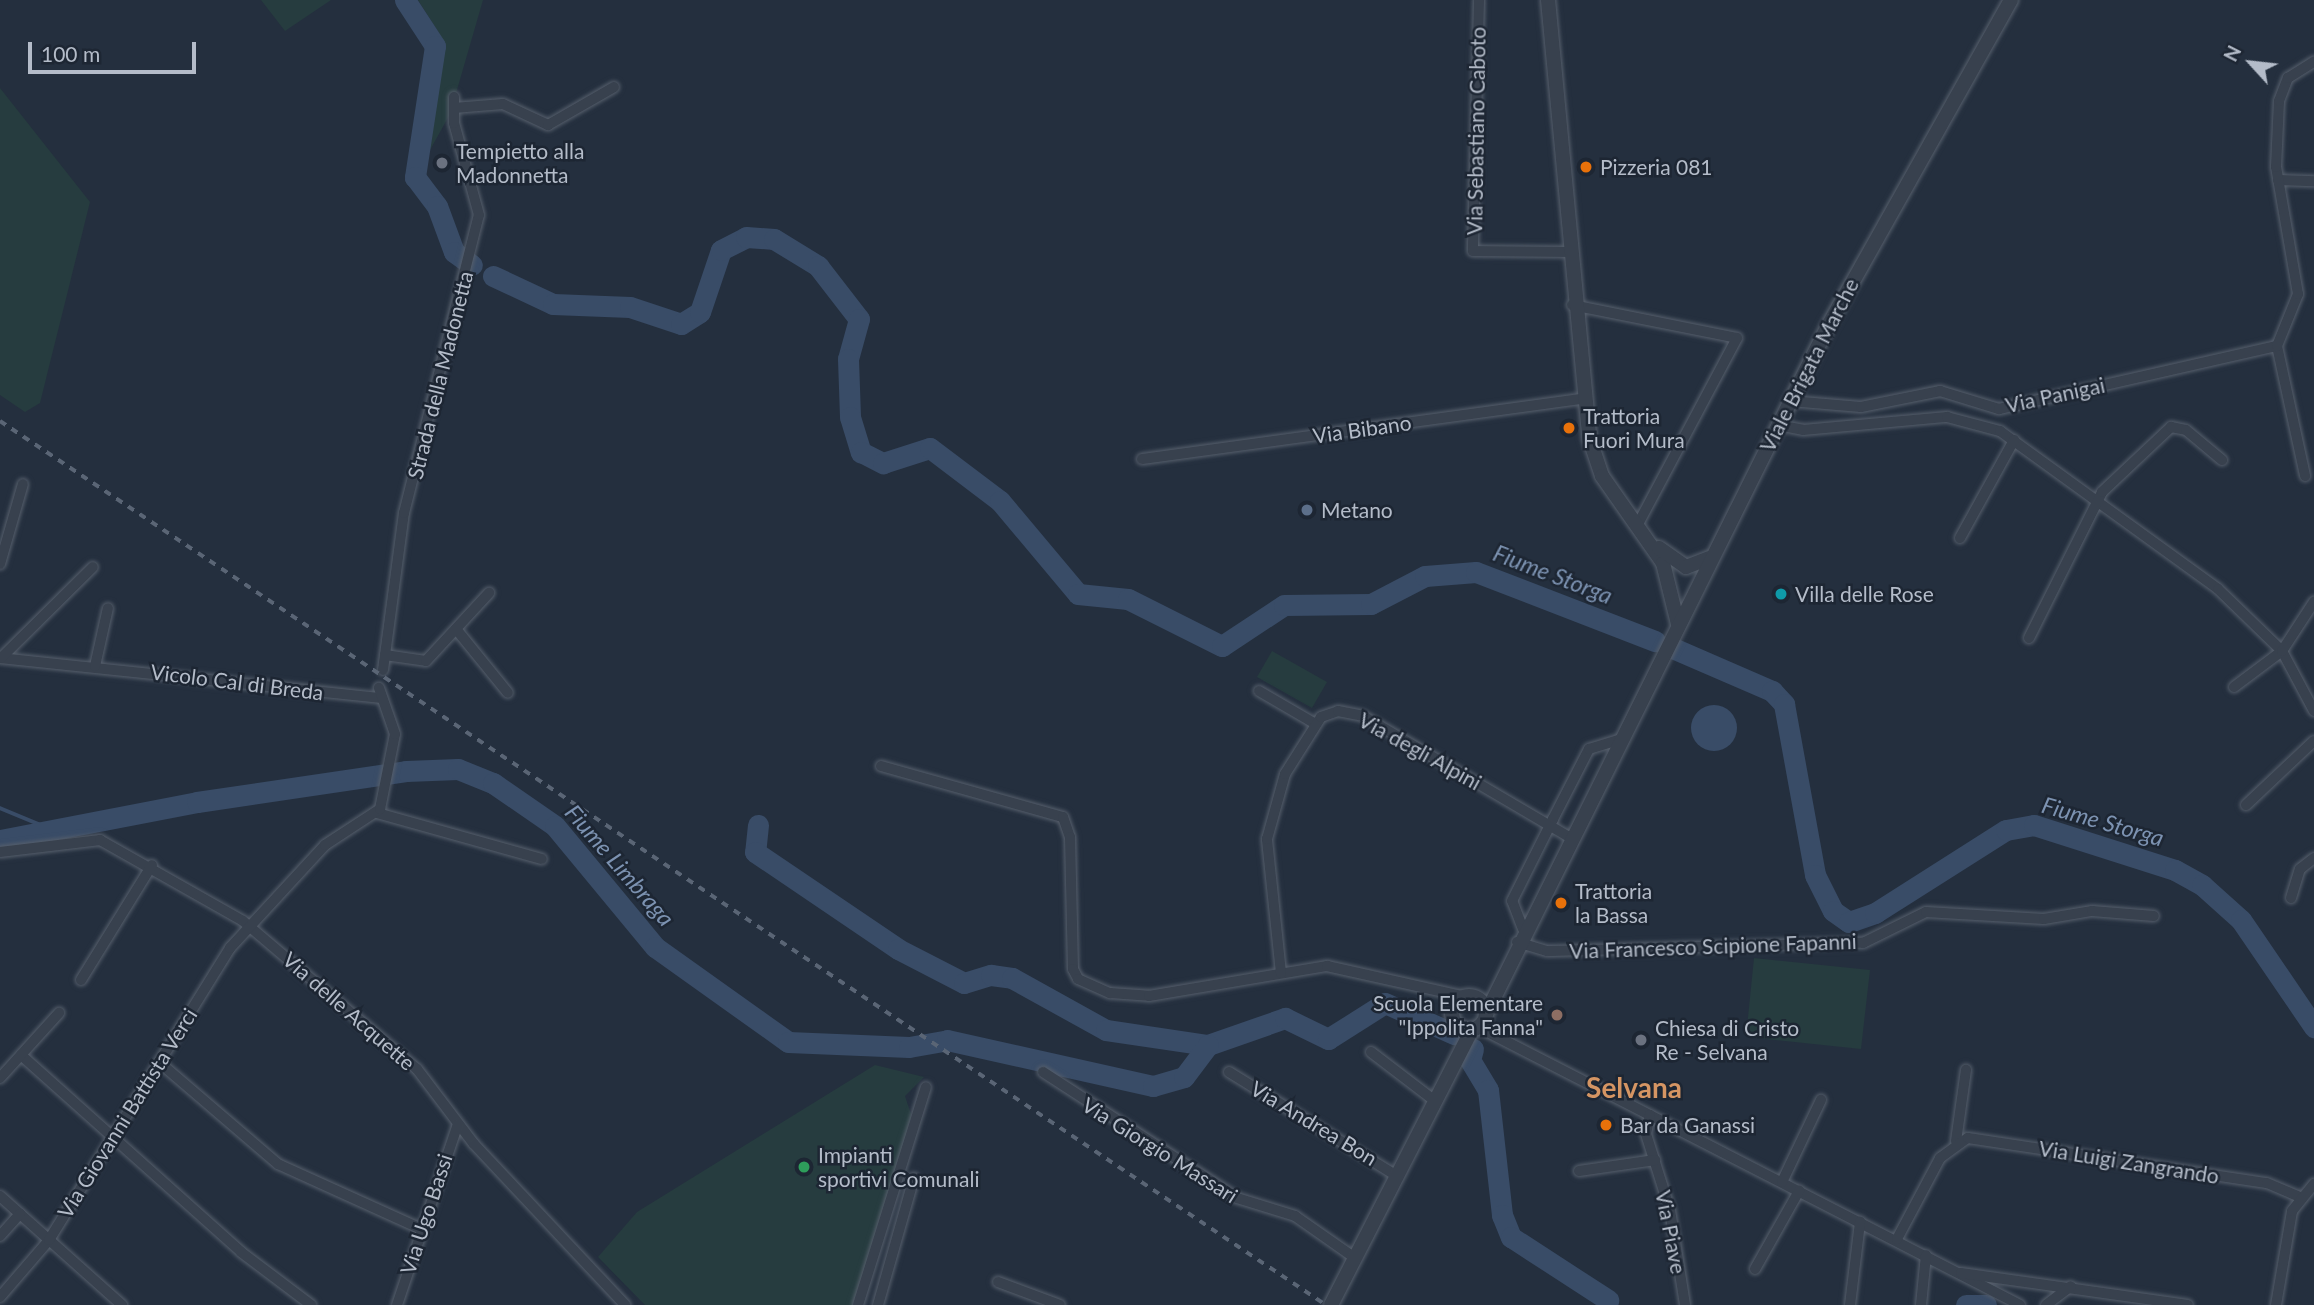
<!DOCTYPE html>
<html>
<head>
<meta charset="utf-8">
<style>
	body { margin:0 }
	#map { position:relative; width:2314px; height:1305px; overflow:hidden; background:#242f3e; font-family:Lato,sans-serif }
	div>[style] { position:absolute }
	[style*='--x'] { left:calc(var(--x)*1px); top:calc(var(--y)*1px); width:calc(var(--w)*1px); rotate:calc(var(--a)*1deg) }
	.green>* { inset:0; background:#263c3f }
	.water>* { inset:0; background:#394c67 }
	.round { border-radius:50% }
	.stream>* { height:3.5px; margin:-1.75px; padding:0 1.75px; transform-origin:1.75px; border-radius:1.75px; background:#394c67 }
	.river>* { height:21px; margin:-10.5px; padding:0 10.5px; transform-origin:10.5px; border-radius:10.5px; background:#394c67 }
	.roads { filter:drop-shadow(0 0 2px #565f6c) drop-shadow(0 0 2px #565f6c) }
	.minor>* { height:10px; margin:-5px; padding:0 5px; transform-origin:5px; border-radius:5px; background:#38414e }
	.tertiary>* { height:14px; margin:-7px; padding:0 7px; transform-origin:7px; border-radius:7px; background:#38414e }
	.tertiary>.ring { margin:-7px; padding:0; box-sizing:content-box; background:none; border:14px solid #38414e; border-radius:50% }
	.rail>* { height:3.5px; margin-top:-1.75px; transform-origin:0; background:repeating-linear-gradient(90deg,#5a6575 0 7px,transparent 0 14px) }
	.dots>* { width:19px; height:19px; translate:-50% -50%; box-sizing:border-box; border:4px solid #1d2633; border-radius:50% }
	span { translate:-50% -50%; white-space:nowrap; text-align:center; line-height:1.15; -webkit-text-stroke:5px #1d2633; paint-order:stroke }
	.street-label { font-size:21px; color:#b4bcc9 }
	.poi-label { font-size:21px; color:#b4bcc9 }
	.left { translate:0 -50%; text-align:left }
	.right { translate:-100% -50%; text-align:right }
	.water-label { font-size:23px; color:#7c92b1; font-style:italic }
	.district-label { font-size:28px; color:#d59563; font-weight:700 }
	.north { position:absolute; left:2216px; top:28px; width:70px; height:70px; -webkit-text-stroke:5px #1d2633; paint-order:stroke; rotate:297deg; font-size:19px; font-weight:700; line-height:28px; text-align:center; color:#b4bcc9 }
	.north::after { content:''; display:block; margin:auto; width:24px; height:32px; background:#b4bcc9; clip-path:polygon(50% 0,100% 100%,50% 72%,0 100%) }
	.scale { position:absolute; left:28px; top:42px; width:168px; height:32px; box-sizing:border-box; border:4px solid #b4bcc9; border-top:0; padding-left:9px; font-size:21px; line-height:24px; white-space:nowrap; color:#b4bcc9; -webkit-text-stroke:5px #1d2633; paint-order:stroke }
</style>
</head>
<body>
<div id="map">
	<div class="green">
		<i style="clip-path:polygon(261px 0,331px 0,285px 31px)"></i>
		<i style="clip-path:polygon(418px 0,483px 0,450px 114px,425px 159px,443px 62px,439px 33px)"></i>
		<i style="clip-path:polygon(0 88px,90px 202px,40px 403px,25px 412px,0 395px)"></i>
		<i style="clip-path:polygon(1272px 651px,1327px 682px,1312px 708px,1257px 677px)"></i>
		<i style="clip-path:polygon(1754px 958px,1870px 970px,1861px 1049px,1746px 1037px)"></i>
		<i style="clip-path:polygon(875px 1065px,924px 1077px,905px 1096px,912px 1117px,853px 1305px,645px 1305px,598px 1257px,637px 1212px)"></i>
	</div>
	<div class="water">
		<i class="round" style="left:1691px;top:705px;width:46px;height:46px"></i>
	</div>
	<div class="stream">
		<i style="--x:0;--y:808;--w:57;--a:22.5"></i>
	</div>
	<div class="river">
		<i style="--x:405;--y:0;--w:55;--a:56.9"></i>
		<i style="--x:435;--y:46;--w:133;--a:98.7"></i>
		<i style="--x:415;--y:177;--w:36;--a:53"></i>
		<i style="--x:437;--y:206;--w:49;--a:69.7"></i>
		<i style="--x:454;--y:252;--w:22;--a:36"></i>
		<i style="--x:493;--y:276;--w:66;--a:25"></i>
		<i style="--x:553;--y:304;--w:77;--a:2.2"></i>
		<i style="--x:630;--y:307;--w:54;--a:18.4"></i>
		<i style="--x:681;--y:324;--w:22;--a:-32"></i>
		<i style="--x:700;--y:312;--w:65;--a:-71.3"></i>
		<i style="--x:721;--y:250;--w:28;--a:-27"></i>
		<i style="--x:746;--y:237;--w:28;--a:4"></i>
		<i style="--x:774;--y:239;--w:52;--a:31.5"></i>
		<i style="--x:818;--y:266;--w:67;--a:52.3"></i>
		<i style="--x:859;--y:319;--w:41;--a:105.4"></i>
		<i style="--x:848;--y:359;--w:58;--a:88"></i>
		<i style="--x:850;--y:417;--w:37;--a:73"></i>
		<i style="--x:861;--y:452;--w:25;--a:27"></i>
		<i style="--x:883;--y:463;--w:49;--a:-17.7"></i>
		<i style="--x:930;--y:448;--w:88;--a:37.1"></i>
		<i style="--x:1000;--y:501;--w:121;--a:50"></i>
		<i style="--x:1078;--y:594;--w:50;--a:5.7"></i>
		<i style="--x:1128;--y:599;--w:105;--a:26.6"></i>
		<i style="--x:1222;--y:646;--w:74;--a:-33.5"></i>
		<i style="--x:1284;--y:605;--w:87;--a:-0.7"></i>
		<i style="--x:1371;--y:604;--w:61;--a:-27.4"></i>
		<i style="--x:1425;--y:576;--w:51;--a:-4.5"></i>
		<i style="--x:1476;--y:572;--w:192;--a:21.1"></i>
		<i style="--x:1675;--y:649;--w:106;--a:23.4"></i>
		<i style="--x:1772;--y:691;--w:18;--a:47"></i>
		<i style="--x:1784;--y:704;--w:174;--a:79.7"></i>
		<i style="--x:1815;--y:875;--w:40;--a:63.4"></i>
		<i style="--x:1833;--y:911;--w:19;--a:35"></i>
		<i style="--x:1849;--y:922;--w:28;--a:-19"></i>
		<i style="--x:1875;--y:913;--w:155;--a:-32.4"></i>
		<i style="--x:2006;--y:830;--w:28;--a:-10"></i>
		<i style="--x:2034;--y:825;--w:148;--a:17.7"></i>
		<i style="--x:2175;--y:870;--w:31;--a:29"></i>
		<i style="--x:2202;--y:885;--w:52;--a:41.9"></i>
		<i style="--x:2241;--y:920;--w:130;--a:55.7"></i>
		<i style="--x:758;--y:825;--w:27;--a:96"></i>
		<i style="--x:755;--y:852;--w:173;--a:34.1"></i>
		<i style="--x:898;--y:949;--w:74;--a:27.3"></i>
		<i style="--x:964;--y:983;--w:28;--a:-17"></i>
		<i style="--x:991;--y:975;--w:21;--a:8"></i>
		<i style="--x:1012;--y:978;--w:107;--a:29"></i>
		<i style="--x:1106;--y:1030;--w:103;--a:8.4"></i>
		<i style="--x:1208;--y:1045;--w:82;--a:-19.3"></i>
		<i style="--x:1285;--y:1018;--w:48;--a:26"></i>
		<i style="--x:1328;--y:1039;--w:67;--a:-32.3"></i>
		<i style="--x:1385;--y:1003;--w:76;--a:24.2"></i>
		<i style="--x:0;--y:840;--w:201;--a:-10.9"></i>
		<i style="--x:197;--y:802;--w:211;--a:-8.4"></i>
		<i style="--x:406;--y:771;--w:52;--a:-2.2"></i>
		<i style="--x:458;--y:769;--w:38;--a:22"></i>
		<i style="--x:493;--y:783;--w:75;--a:34.7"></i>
		<i style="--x:555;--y:826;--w:157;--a:50.4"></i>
		<i style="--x:655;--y:947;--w:163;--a:35.5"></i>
		<i style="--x:788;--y:1042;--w:121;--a:2.4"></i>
		<i style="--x:909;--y:1047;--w:39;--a:-10"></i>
		<i style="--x:947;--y:1040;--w:211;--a:12.6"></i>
		<i style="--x:1153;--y:1086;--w:32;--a:-16"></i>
		<i style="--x:1184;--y:1077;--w:40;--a:-53"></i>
		<i style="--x:1473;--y:1049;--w:11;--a:105"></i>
		<i style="--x:1470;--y:1060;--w:35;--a:59"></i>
		<i style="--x:1488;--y:1090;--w:126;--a:83.6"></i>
		<i style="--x:1502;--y:1215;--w:24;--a:68"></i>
		<i style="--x:1511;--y:1237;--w:116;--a:33"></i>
		<i style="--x:1966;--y:1305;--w:20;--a:0"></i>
	</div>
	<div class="roads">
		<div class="minor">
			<i style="--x:1479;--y:0;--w:251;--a:91.4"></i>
			<i style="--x:1473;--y:251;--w:94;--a:0.6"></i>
			<i style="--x:454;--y:108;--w:49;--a:-4.7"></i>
			<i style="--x:503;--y:104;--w:50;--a:25"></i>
			<i style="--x:548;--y:125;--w:76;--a:-29.9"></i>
			<i style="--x:2278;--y:180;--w:36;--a:2"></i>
			<i style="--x:1572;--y:305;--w:168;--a:11.3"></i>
			<i style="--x:1737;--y:338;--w:211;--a:118"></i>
			<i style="--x:2277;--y:346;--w:133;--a:77.8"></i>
			<i style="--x:1790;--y:401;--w:71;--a:4.8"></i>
			<i style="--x:1861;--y:407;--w:81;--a:-11.4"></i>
			<i style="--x:1940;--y:391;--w:62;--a:17"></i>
			<i style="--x:1999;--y:409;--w:285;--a:-12.8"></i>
			<i style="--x:2277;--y:346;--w:56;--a:-68"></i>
			<i style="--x:2298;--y:294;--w:129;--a:-99.8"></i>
			<i style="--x:2276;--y:167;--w:66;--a:-87.4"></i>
			<i style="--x:2279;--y:101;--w:25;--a:-69"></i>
			<i style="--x:2288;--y:78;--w:31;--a:-32"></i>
			<i style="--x:1778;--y:425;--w:25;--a:11"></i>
			<i style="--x:1803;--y:430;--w:145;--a:-5.2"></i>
			<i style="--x:1947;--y:417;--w:55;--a:14.8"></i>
			<i style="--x:2000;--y:431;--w:269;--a:35.9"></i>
			<i style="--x:2218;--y:589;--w:89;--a:44.1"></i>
			<i style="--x:2282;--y:651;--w:68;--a:61.9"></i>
			<i style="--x:1142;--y:459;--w:443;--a:-7.8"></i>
			<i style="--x:1960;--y:538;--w:112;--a:-61.1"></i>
			<i style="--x:0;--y:564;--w:83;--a:-74"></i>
			<i style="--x:456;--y:629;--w:82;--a:50.9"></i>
			<i style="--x:2029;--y:638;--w:163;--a:-63.4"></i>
			<i style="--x:2102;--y:492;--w:95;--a:-43.3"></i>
			<i style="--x:2171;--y:427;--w:15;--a:11"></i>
			<i style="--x:2186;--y:430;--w:47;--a:39.8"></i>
			<i style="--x:385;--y:655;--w:41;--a:8.3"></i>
			<i style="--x:426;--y:661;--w:93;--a:-47.2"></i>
			<i style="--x:0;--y:658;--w:381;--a:6"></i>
			<i style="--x:1;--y:658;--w:129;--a:-44.7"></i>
			<i style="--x:95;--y:666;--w:59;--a:-77.4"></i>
			<i style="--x:383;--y:670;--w:158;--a:-82.4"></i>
			<i style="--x:404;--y:513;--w:307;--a:-75.9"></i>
			<i style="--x:479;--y:215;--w:95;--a:-105.2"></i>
			<i style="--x:454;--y:123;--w:26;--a:-90"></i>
			<i style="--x:2234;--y:687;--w:60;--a:-36.9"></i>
			<i style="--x:2282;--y:651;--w:59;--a:-56.9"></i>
			<i style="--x:1259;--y:691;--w:64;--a:30.2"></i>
			<i style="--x:881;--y:766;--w:189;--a:15.7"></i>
			<i style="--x:1063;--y:817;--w:21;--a:71"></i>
			<i style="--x:1070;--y:837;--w:132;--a:88.7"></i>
			<i style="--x:1073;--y:969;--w:11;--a:63"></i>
			<i style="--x:1078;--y:979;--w:35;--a:24"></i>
			<i style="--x:1110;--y:993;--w:39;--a:4"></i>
			<i style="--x:1149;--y:996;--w:181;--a:-9.6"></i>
			<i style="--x:1327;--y:966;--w:142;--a:12.6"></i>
			<i style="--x:2246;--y:805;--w:93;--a:-43.3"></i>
			<i style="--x:377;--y:813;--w:171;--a:15.6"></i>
			<i style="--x:0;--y:852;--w:101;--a:-6.8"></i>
			<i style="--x:100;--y:840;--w:164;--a:29.5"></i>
			<i style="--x:243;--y:921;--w:228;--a:40.4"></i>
			<i style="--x:417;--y:1069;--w:94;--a:52.8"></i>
			<i style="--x:474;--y:1144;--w:221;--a:46.8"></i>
			<i style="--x:2291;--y:898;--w:30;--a:-73"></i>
			<i style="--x:2300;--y:869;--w:18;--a:-38"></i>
			<i style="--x:1523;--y:929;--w:30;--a:-111"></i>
			<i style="--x:1512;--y:901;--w:92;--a:-63.4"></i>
			<i style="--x:1553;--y:819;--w:79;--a:-62.8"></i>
			<i style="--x:1589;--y:749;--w:34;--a:-17"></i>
			<i style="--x:1517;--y:942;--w:31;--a:17"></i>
			<i style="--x:1547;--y:951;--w:316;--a:-1.5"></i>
			<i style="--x:1863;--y:943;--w:70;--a:-26.2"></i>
			<i style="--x:1926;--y:912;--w:118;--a:3.4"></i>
			<i style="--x:2044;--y:919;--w:49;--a:-9.5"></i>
			<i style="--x:2092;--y:911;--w:62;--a:4.6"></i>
			<i style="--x:1281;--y:973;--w:135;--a:-96"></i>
			<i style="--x:1267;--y:839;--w:67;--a:-74.5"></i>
			<i style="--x:1285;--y:774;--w:67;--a:-57.7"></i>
			<i style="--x:1321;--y:717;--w:18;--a:-19"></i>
			<i style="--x:1338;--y:711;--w:25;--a:11"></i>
			<i style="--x:1363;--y:716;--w:239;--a:30.4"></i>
			<i style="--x:81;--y:980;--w:135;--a:-58.3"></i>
			<i style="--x:1478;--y:1027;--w:609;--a:27.15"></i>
			<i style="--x:1371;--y:1052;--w:81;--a:37.4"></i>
			<i style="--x:21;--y:1055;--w:295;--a:41.8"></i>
			<i style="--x:241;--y:1252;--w:88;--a:37.1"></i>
			<i style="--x:159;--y:1062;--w:157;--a:40.6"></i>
			<i style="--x:278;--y:1164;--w:157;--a:24.4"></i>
			<i style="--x:1043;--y:1072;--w:231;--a:33"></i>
			<i style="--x:1237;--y:1198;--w:61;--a:17.2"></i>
			<i style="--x:1295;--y:1216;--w:73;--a:35"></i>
			<i style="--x:1229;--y:1072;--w:198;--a:31.8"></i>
			<i style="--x:0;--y:1078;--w:88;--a:-47.8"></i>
			<i style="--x:1650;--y:1115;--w:19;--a:102"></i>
			<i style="--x:1646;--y:1134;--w:80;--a:72.5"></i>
			<i style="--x:1670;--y:1210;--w:96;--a:81"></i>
			<i style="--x:1956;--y:1141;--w:72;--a:-82"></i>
			<i style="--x:1579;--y:1171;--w:77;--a:-8.2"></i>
			<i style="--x:1782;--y:1182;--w:91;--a:-64.6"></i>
			<i style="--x:0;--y:1196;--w:164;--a:41.8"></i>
			<i style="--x:0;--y:1236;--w:30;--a:-48"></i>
			<i style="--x:1897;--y:1239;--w:92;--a:-62"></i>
			<i style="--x:1940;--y:1158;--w:34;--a:-36"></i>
			<i style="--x:1968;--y:1138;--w:302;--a:8.6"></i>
			<i style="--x:2267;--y:1183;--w:36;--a:23"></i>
			<i style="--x:1755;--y:1269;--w:90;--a:-60.6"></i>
			<i style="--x:1961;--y:1273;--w:229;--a:8"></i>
			<i style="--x:998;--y:1282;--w:66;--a:20.4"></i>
			<i style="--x:0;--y:1297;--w:75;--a:-49.3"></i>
			<i style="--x:49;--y:1240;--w:344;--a:-58.2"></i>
			<i style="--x:230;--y:948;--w:140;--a:-47.3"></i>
			<i style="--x:325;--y:845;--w:66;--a:-33.2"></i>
			<i style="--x:380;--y:809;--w:76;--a:-78.7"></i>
			<i style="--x:395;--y:734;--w:49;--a:-109.2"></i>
			<i style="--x:397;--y:1305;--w:191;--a:-71.4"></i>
			<i style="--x:858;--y:1305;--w:228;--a:-72.7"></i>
			<i style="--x:878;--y:1305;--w:132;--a:-74.2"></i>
			<i style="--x:1850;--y:1305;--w:84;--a:-83.1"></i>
			<i style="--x:1921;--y:1305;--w:50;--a:-84.3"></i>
			<i style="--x:2046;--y:1305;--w:31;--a:-37"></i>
			<i style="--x:2276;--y:1305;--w:95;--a:-80.3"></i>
			<i style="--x:2292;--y:1211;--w:35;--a:-51"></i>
		</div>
		<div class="tertiary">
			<i style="--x:1548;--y:0;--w:439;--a:84.6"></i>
			<i style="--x:1589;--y:437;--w:41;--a:71.6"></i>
			<i style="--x:1602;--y:476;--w:106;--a:55"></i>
			<i style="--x:1663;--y:563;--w:63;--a:76.2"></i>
			<i style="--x:1659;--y:548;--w:33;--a:35"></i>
			<i style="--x:1686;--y:567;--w:25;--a:-21"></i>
			<i class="ring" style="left:1452px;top:996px;width:20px;height:20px"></i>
			<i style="--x:1486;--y:1014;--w:768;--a:-63.57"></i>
			<i style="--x:1828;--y:326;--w:374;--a:-60.7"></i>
			<i style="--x:1331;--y:1305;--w:310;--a:-62.9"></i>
		</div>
	</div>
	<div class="rail">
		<i style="--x:0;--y:421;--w:1594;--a:33.69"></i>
	</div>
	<div class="dots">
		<i style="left:442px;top:163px;background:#6b7280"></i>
		<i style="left:1586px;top:167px;background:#e8710a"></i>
		<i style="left:1569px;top:428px;background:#e8710a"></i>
		<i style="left:1307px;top:510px;background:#5c6f8a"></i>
		<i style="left:1781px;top:594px;background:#0f9aa8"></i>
		<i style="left:1561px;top:903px;background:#e8710a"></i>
		<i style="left:1557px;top:1015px;background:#8d6e63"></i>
		<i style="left:1641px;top:1040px;background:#6b7280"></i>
		<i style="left:1606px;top:1125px;background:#e8710a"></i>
		<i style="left:804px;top:1167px;background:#2e9e5b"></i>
	</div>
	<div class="street-label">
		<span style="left:1476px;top:131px;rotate:-89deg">Via Sebastiano Caboto</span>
		<span style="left:1809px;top:365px;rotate:-63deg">Viale Brigata Marche</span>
		<span style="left:440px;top:375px;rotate:-76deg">Strada della Madonetta</span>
		<span style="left:2055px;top:395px;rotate:-12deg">Via Panigai</span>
		<span style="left:1362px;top:429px;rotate:-8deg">Via Bibano</span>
		<span style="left:237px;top:682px;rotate:7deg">Vicolo Cal di Breda</span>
		<span style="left:1420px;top:751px;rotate:29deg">Via degli Alpini</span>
		<span style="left:1713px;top:946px;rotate:-2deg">Via Francesco Scipione Fapanni</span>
		<span style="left:349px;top:1011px;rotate:41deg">Via delle Acquette</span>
		<span style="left:127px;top:1113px;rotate:-58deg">Via Giovanni Battista Verci</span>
		<span style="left:1314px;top:1123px;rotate:31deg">Via Andrea Bon</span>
		<span style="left:1160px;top:1150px;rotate:32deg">Via Giorgio Massari</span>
		<span style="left:2129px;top:1162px;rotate:9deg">Via Luigi Zangrando</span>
		<span style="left:426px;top:1214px;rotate:-72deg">Via Ugo Bassi</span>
		<span style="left:1671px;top:1232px;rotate:79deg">Via Piave</span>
	</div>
	<div class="poi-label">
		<span class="left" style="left:456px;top:163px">Tempietto alla<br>Madonnetta</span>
		<span class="left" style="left:1600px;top:167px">Pizzeria 081</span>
		<span class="left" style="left:1583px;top:428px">Trattoria<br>Fuori Mura</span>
		<span class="left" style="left:1321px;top:510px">Metano</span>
		<span class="left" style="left:1795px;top:594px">Villa delle Rose</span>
		<span class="left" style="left:1575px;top:903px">Trattoria<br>la Bassa</span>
		<span class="right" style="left:1543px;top:1015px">Scuola Elementare<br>"Ippolita Fanna"</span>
		<span class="left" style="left:1655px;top:1040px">Chiesa di Cristo<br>Re - Selvana</span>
		<span class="left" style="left:1620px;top:1125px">Bar da Ganassi</span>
		<span class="left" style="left:818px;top:1167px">Impianti<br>sportivi Comunali</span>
	</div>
	<div class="water-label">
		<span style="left:1553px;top:574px;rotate:21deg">Fiume Storga</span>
		<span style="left:2103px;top:821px;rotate:16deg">Fiume Storga</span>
		<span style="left:620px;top:865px;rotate:49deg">Fiume Limbraga</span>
	</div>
	<div class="district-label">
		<span style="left:1634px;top:1087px">Selvana</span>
	</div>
	<div class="north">N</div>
	<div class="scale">100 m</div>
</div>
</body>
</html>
